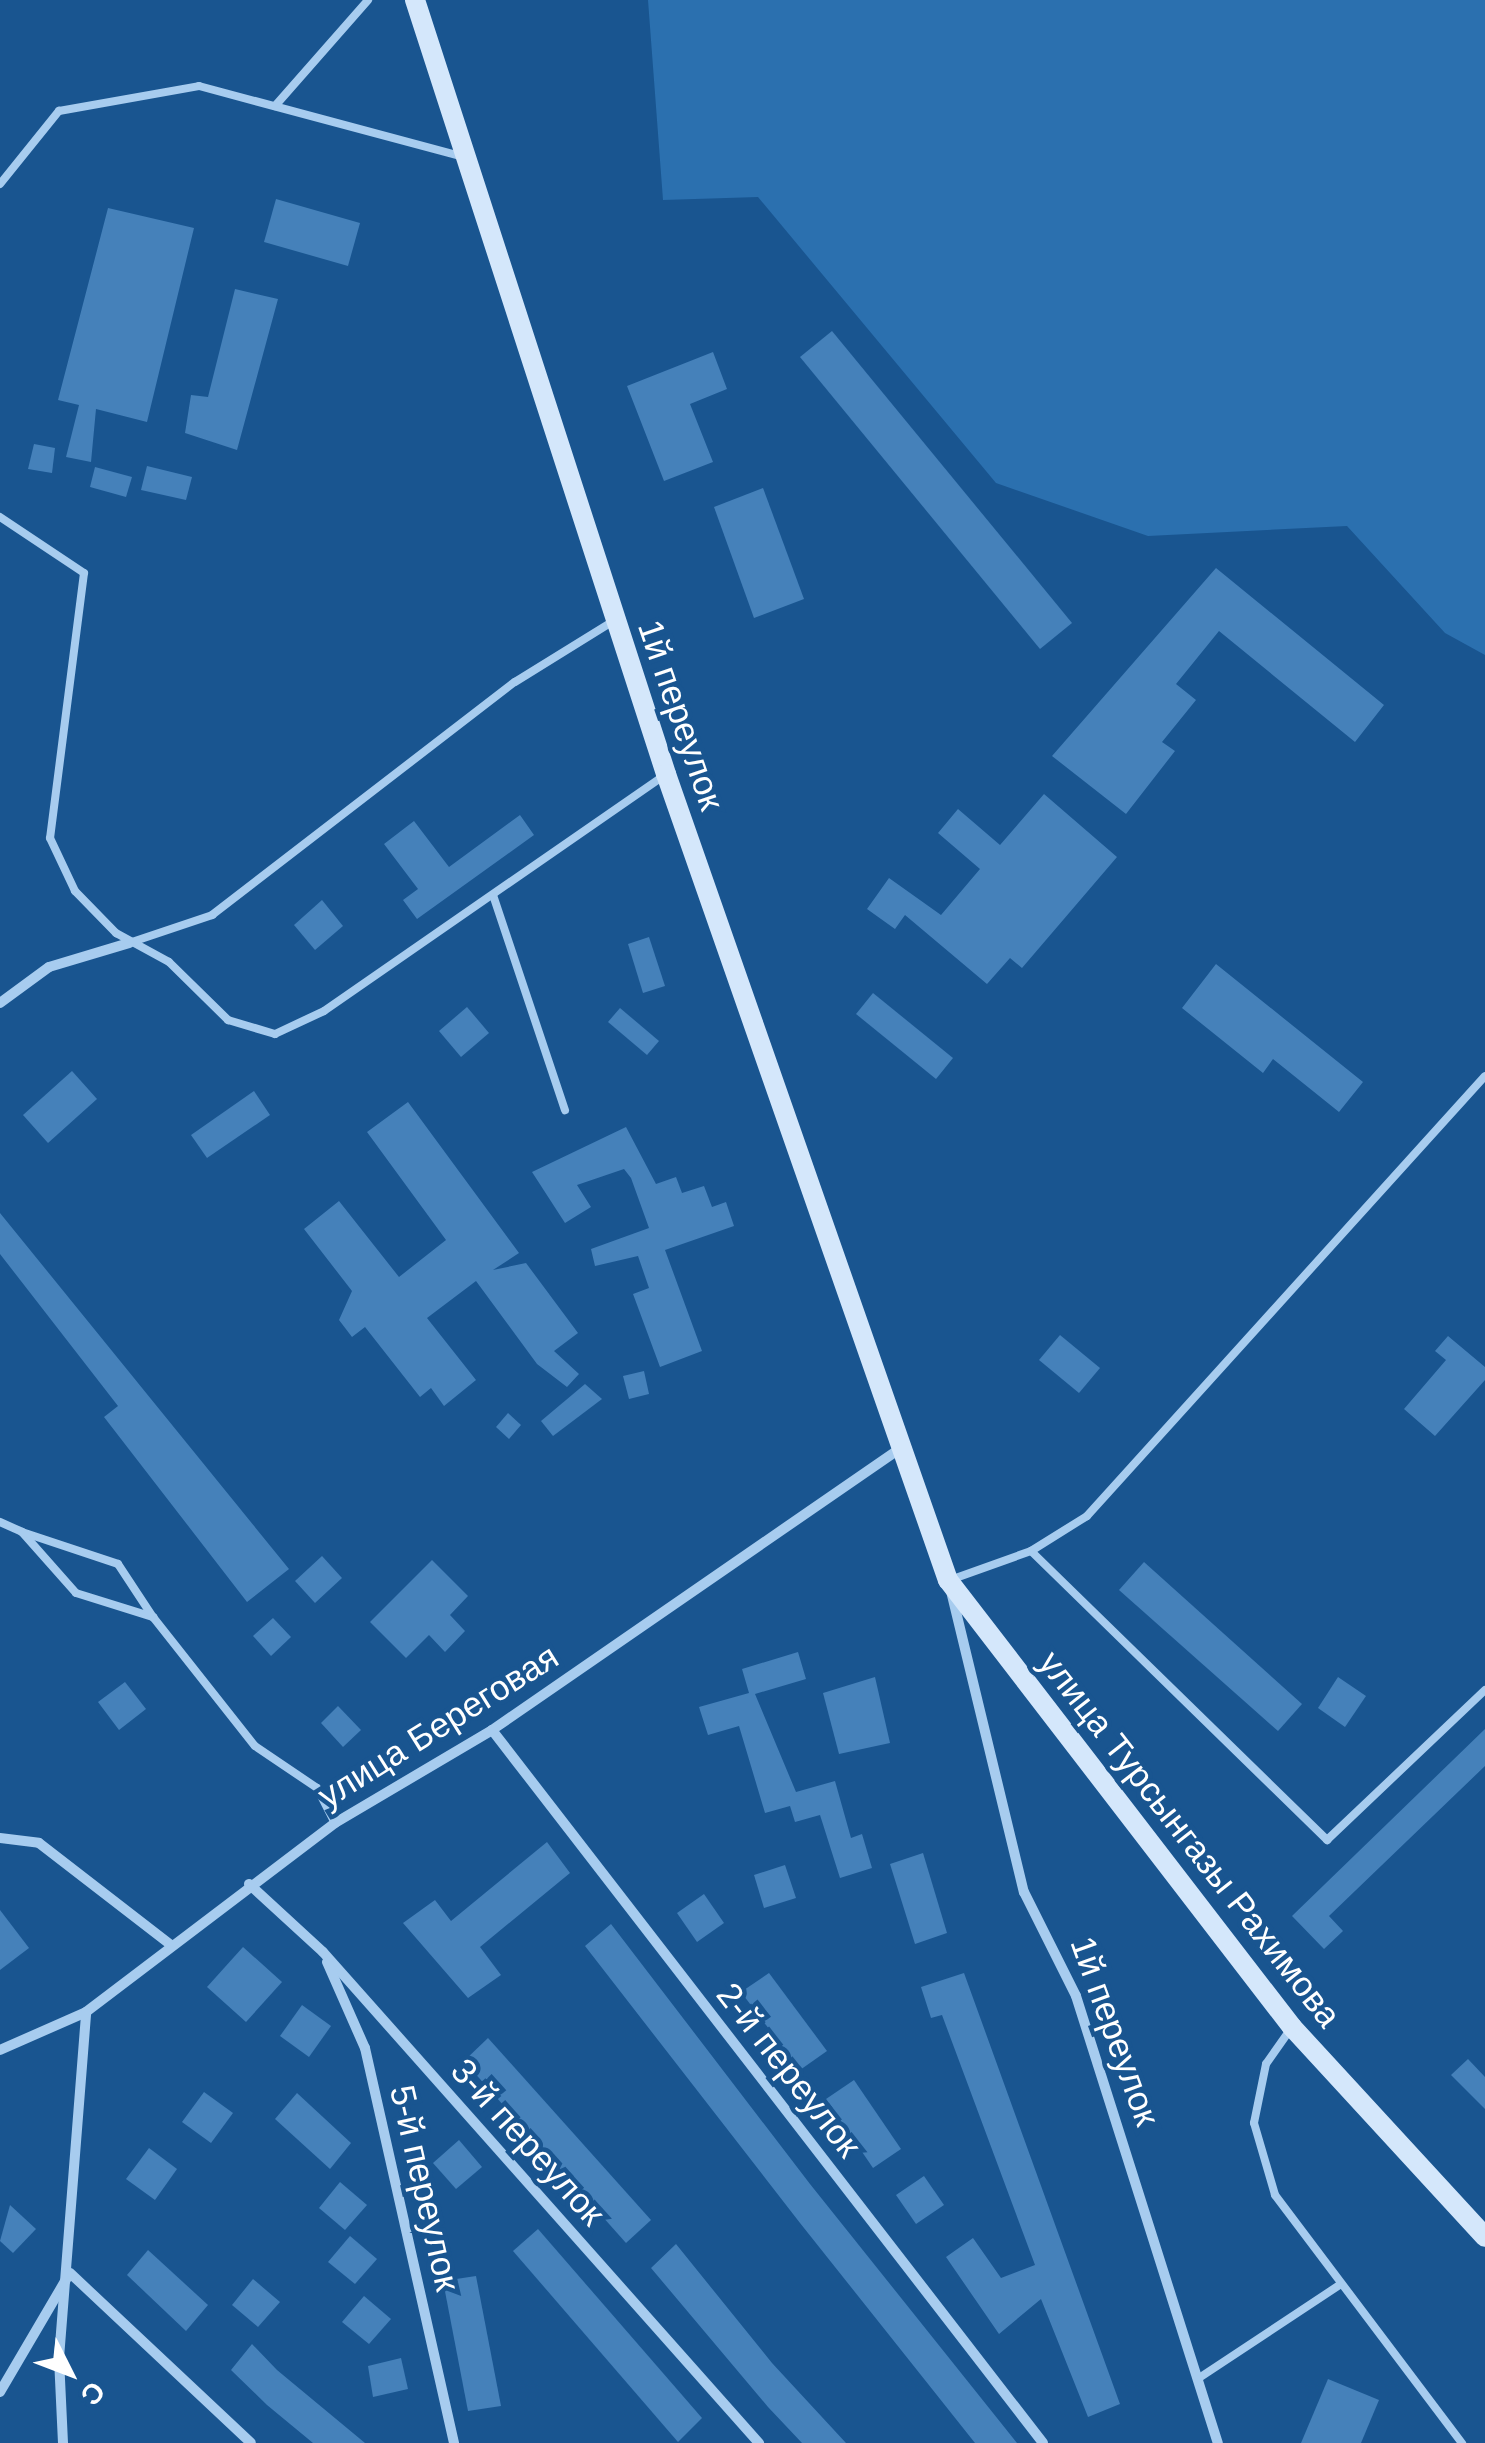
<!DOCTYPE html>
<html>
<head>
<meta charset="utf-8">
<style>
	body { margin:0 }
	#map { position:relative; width:1485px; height:2443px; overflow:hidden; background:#195590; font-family:Arial,sans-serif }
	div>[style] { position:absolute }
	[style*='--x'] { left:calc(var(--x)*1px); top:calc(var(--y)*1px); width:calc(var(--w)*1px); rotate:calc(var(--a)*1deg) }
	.green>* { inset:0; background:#2b70af }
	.building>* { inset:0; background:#4581ba }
	.lane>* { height:8px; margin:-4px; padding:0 4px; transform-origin:4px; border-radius:4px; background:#a7ccef }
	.street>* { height:10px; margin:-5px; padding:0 5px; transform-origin:5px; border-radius:5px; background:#a7ccef }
	.secondary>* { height:20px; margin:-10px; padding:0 10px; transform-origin:10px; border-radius:10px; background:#d4e7fb }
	span { translate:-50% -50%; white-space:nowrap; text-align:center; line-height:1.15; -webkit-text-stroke:9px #195590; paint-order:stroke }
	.street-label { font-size:35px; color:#fff }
	.north { position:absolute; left:20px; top:2323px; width:100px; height:100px; -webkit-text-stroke:8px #195590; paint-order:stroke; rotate:132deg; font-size:28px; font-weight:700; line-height:40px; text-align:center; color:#fff }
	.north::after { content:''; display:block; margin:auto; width:35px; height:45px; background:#fff; clip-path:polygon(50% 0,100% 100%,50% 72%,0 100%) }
</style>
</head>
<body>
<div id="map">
	<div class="green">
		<i style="clip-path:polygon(648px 0,1485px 0,1485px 655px,1445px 633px,1347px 526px,1148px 536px,996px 483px,758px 197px,663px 200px)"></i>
	</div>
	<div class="building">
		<i style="clip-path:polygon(276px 199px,360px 223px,348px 266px,264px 242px)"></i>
		<i style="clip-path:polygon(108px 208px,194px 228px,147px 422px,96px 409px,91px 462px,66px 457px,79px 405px,58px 400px)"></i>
		<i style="clip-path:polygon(235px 289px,278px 299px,237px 450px,185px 433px,191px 395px,208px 397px)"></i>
		<i style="clip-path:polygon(832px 331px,1072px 623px,1040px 649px,800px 357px)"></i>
		<i style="clip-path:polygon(713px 352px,727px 389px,690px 404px,713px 462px,664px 481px,627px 386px)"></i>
		<i style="clip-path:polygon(34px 444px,55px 448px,52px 473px,28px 469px)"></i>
		<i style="clip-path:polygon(147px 466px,192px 477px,186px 500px,141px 490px)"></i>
		<i style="clip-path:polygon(95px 467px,132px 477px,126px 497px,90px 487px)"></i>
		<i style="clip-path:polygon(763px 488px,804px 599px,754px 618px,714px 507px)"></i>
		<i style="clip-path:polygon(1216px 568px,1384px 705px,1355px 742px,1219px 631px,1176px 684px,1196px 700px,1162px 742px,1175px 751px,1126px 814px,1052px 756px)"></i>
		<i style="clip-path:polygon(1044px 794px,1117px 857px,1022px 968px,1010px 958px,987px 984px,905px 915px,895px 929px,867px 909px,889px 878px,941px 915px,980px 869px,938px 833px,958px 809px,1000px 845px)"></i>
		<i style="clip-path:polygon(520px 815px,534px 835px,417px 919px,403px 900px,418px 889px,384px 844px,414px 821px,449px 867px)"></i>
		<i style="clip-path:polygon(322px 900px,343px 926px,315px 950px,294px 925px)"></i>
		<i style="clip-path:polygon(649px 937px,665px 986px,643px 993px,628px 944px)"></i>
		<i style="clip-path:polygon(1216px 964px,1363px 1082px,1339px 1112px,1273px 1059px,1263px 1073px,1182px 1008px)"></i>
		<i style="clip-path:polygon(873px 993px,953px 1058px,936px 1079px,856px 1014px)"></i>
		<i style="clip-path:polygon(467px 1007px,489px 1033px,461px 1057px,439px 1031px)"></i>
		<i style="clip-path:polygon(620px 1008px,659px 1041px,647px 1055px,608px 1022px)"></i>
		<i style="clip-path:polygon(72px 1071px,97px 1099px,48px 1143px,23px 1115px)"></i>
		<i style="clip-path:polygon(254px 1091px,270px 1115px,207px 1158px,191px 1135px)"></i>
		<i style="clip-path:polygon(408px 1102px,519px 1253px,493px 1270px,526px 1263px,578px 1333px,554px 1351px,579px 1374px,567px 1387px,537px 1364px,476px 1281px,427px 1318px,476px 1380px,444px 1406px,431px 1388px,420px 1397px,365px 1327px,352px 1337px,339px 1320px,352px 1291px,304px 1229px,339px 1201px,399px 1277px,446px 1240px,367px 1132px)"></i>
		<i style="clip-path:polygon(626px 1127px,656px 1184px,676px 1177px,682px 1193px,704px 1186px,712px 1207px,726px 1202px,734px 1226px,665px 1250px,702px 1351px,660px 1367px,633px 1294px,649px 1288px,638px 1256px,595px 1266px,591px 1249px,649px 1228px,631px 1178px,624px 1169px,577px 1185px,591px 1207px,565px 1223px,532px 1172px)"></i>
		<i style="clip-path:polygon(0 1213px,289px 1569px,247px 1602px,104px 1417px,118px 1406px,0 1254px)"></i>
		<i style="clip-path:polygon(1060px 1335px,1100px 1368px,1079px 1393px,1039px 1360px)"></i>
		<i style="clip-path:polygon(1448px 1336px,1485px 1367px,1485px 1380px,1435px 1436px,1404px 1409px,1446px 1360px,1435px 1351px)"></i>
		<i style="clip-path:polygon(644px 1371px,649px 1394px,629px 1399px,623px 1376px)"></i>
		<i style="clip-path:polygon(585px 1384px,602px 1399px,553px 1436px,541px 1421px)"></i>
		<i style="clip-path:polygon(508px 1413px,521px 1425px,509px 1439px,496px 1427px)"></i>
		<i style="clip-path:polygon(322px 1556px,342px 1578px,315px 1603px,295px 1581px)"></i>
		<i style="clip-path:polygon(432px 1560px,468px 1596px,450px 1615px,465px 1631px,445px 1652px,429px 1635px,406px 1658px,370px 1622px)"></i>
		<i style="clip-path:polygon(1144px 1562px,1302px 1704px,1278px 1731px,1119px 1590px)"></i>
		<i style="clip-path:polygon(273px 1618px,291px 1637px,271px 1656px,253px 1636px)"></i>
		<i style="clip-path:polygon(798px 1652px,806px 1679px,755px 1694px,796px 1792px,835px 1781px,851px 1838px,862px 1834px,872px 1868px,840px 1878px,820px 1815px,795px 1822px,790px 1806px,765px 1813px,739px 1726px,708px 1735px,699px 1707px,749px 1693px,742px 1669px)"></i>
		<i style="clip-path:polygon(875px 1677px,890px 1743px,839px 1754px,823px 1693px)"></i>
		<i style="clip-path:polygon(1338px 1677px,1366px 1696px,1345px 1727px,1318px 1708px)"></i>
		<i style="clip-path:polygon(125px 1682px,146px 1709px,119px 1730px,98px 1702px)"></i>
		<i style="clip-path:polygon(338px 1706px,361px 1730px,343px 1747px,321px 1723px)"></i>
		<i style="clip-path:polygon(1485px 1729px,1485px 1766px,1329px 1916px,1343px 1931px,1324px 1949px,1292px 1916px)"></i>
		<i style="clip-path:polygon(547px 1842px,570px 1873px,480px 1947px,501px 1975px,468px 1998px,403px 1923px,435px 1900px,451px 1921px)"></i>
		<i style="clip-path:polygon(923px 1853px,947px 1933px,915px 1944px,890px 1864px)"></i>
		<i style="clip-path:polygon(785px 1865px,796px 1898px,764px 1908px,754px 1875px)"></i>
		<i style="clip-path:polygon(704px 1894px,724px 1923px,697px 1942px,677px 1913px)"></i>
		<i style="clip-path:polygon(0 1910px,29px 1948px,0 1970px)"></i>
		<i style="clip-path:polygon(611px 1924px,810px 2184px,1017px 2443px,975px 2443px,800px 2223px,585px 1946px)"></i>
		<i style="clip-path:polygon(243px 1947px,282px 1982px,246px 2022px,207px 1987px)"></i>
		<i style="clip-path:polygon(769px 1973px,827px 2051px,800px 2070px,741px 1992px)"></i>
		<i style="clip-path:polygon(964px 1973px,1120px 2404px,1088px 2417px,1041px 2299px,999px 2334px,946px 2257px,973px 2238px,1001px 2278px,1035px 2265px,942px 2015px,931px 2018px,921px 1987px)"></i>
		<i style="clip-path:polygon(302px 2005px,331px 2026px,309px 2057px,280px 2036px)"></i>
		<i style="clip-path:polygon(488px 2038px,651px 2220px,626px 2243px,464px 2061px)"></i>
		<i style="clip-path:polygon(1468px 2059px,1485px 2077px,1485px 2109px,1451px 2075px)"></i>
		<i style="clip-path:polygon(854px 2080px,901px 2149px,873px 2168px,826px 2099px)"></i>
		<i style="clip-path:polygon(204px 2092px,233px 2113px,211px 2143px,182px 2122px)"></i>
		<i style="clip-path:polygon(297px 2093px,351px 2143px,330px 2169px,275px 2119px)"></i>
		<i style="clip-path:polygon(459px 2140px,482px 2167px,456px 2189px,433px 2163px)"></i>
		<i style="clip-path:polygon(149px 2148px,177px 2169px,155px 2200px,126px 2179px)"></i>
		<i style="clip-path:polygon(924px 2176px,944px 2205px,916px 2224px,896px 2195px)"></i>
		<i style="clip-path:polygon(340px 2182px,367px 2205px,345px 2230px,319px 2208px)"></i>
		<i style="clip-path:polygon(10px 2205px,36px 2229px,13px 2253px,0 2241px)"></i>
		<i style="clip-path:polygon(538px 2229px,702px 2418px,678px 2442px,513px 2251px)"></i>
		<i style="clip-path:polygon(350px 2236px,377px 2259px,355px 2284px,328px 2262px)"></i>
		<i style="clip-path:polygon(676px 2244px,772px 2363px,846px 2443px,802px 2443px,768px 2407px,651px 2268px)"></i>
		<i style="clip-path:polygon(148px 2250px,208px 2305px,186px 2331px,127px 2275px)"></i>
		<i style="clip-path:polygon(476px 2276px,501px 2406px,468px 2411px,443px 2281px)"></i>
		<i style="clip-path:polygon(253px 2279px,280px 2302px,258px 2327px,232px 2305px)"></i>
		<i style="clip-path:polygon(364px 2296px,391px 2319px,369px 2344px,342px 2322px)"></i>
		<i style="clip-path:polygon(252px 2344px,277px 2370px,365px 2443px,313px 2443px,267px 2405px,231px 2370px)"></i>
		<i style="clip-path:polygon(401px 2358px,408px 2389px,373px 2397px,368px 2366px)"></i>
		<i style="clip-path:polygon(1328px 2379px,1379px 2400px,1361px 2443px,1301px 2443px)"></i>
	</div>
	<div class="lane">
		<i style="--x:275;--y:106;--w:141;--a:-48.7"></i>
		<i style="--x:0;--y:184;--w:94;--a:-51.1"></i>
		<i style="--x:59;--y:111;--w:142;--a:-10.1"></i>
		<i style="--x:199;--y:86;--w:271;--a:15"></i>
		<i style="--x:0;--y:517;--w:101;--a:33.7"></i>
		<i style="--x:84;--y:573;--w:267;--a:97.3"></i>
		<i style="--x:50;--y:838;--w:59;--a:64.7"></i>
		<i style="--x:75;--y:891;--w:59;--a:45.7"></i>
		<i style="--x:116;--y:933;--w:60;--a:28.7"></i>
		<i style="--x:169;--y:962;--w:83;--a:44.5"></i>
		<i style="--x:228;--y:1020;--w:49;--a:16.6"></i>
		<i style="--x:275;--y:1034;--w:54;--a:-25.1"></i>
		<i style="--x:324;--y:1011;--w:416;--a:-34.7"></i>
		<i style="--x:493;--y:895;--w:227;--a:71.5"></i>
		<i style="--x:129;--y:943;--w:88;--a:-18.6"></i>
		<i style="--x:212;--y:915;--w:382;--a:-37.6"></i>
		<i style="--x:515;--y:682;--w:118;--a:-31.8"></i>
		<i style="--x:0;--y:1522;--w:24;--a:24"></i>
		<i style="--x:22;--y:1532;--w:81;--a:48.5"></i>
		<i style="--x:76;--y:1593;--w:81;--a:17.3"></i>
		<i style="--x:153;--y:1617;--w:164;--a:51.7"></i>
		<i style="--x:255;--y:1746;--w:75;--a:34.1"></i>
		<i style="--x:317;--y:1788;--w:39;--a:63"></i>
		<i style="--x:22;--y:1532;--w:101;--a:18.4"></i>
		<i style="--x:118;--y:1564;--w:64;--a:56.6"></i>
		<i style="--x:1031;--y:1551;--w:414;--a:44.3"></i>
		<i style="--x:1327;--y:1840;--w:218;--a:-43.5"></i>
		<i style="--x:950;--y:1580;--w:86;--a:-19.7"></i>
		<i style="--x:1031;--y:1551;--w:66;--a:-32"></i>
		<i style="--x:1087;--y:1516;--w:593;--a:-47.87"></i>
		<i style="--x:1292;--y:2027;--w:45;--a:125.1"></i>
		<i style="--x:1266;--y:2064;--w:60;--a:101.5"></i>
		<i style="--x:1254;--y:2123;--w:75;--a:73.7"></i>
		<i style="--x:1275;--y:2195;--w:311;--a:53"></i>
		<i style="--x:1199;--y:2378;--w:170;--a:-33.5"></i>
	</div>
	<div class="street">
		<i style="--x:0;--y:1003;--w:61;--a:-36.3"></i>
		<i style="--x:49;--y:967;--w:84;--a:-16.7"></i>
		<i style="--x:951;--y:1591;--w:310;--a:76.4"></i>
		<i style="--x:1024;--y:1892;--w:116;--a:63.4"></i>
		<i style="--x:1076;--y:1996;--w:469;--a:72.4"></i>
		<i style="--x:492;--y:1730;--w:901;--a:52.3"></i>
		<i style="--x:0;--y:1838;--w:39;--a:7"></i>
		<i style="--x:39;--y:1843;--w:167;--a:37.7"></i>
		<i style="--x:249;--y:1884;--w:100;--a:42.6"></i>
		<i style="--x:323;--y:1952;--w:657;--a:48.4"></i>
		<i style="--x:327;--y:1962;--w:94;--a:66.2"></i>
		<i style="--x:365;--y:2048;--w:405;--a:77.3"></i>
		<i style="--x:0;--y:2050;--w:94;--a:-23.8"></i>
		<i style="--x:86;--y:2012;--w:313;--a:-37.2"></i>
		<i style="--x:335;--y:1823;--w:182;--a:-30.6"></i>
		<i style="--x:492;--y:1730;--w:500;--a:-34.6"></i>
		<i style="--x:70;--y:2273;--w:248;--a:43.2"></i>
		<i style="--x:0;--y:2392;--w:132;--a:-59.6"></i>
		<i style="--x:63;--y:2443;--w:85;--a:-92.7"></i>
		<i style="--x:59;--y:2358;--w:347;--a:-85.5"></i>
	</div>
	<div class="secondary">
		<i style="--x:415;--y:0;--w:814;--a:72.03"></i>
		<i style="--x:666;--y:774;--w:854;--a:70.72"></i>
		<i style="--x:948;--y:1580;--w:564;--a:52.42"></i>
		<i style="--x:1292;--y:2027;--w:285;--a:47.4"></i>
	</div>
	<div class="street-label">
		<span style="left:681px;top:715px;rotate:71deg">1й переулок</span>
		<span style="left:438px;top:1726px;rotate:-32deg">улица Береговая</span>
		<span style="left:1190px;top:1839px;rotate:52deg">улица Турсынгазы Рахимова</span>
		<span style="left:1115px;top:2031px;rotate:70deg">1й переулок</span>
		<span style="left:789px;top:2070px;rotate:52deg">2-й переулок</span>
		<span style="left:528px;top:2142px;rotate:48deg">3-й переулок</span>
		<span style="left:425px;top:2188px;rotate:77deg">5-й переулок</span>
	</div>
	<div class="north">С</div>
</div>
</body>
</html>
